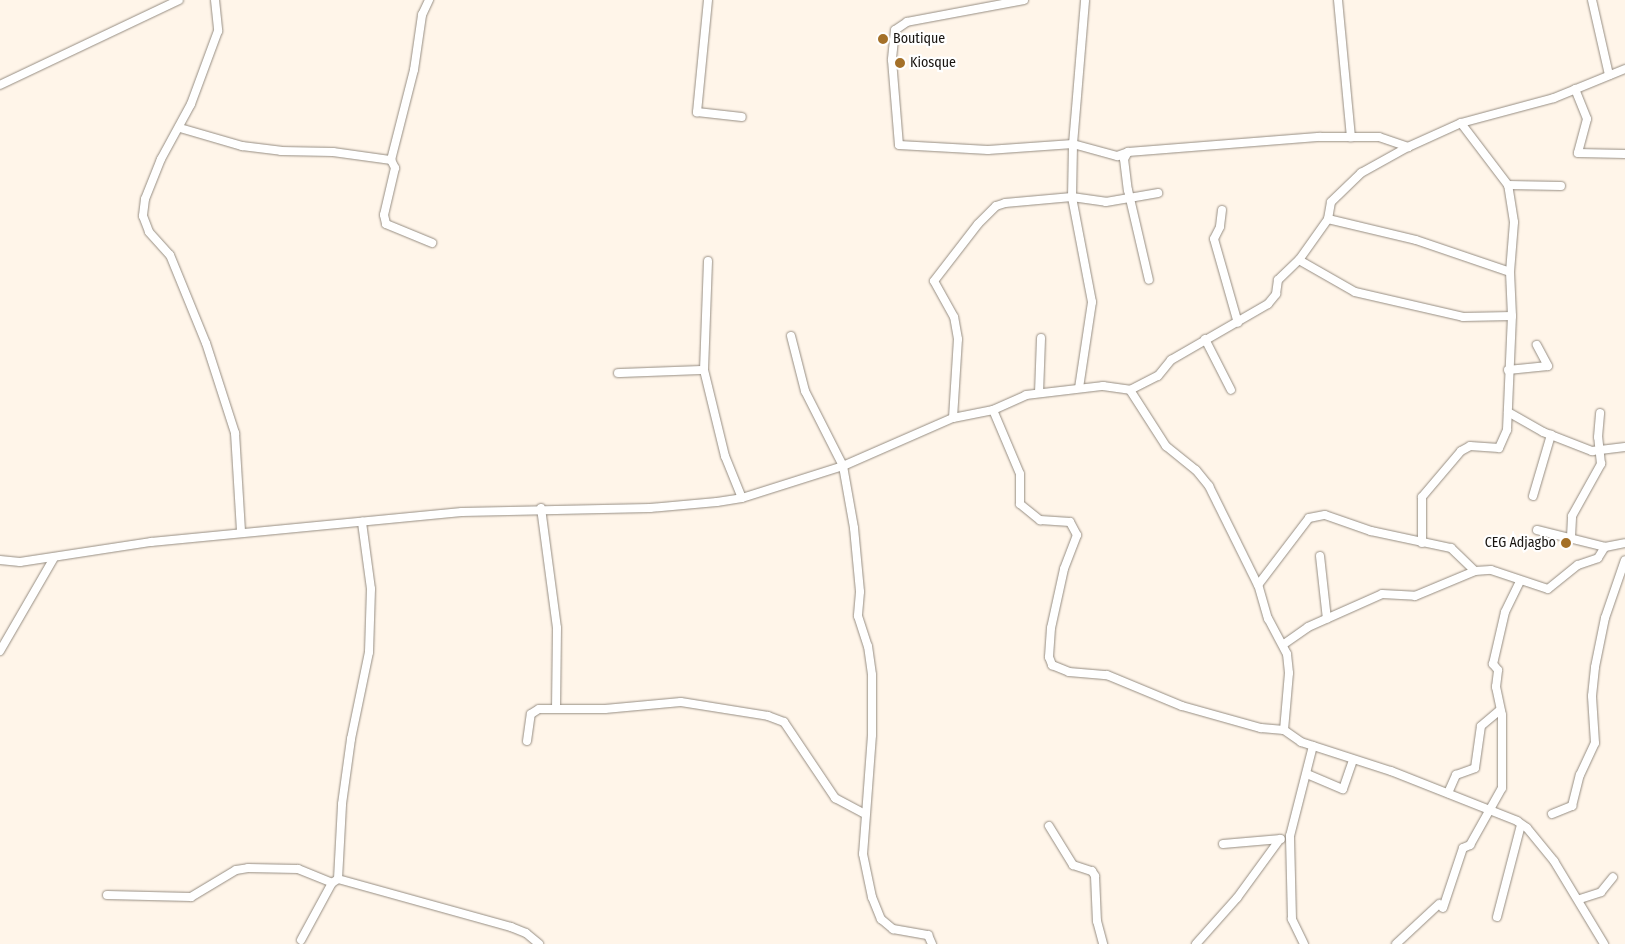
<!DOCTYPE html>
<html>
<head>
<meta charset="utf-8">
<style>
	body { margin:0 }
	#map { position:relative; width:1625px; height:944px; overflow:hidden; background:#fff5e9; font-family:"Fira Sans Condensed",sans-serif }
	div>[style] { position:absolute }
	[style*='--x'] { left:calc(var(--x)*1px); top:calc(var(--y)*1px); width:calc(var(--w)*1px); rotate:calc(var(--a)*1deg) }
	.roads { filter:drop-shadow(0 0 1px #968d82) drop-shadow(0 0 1px #968d82) }
	.minor>* { height:8px; margin:-4px; padding:0 4px; transform-origin:4px; border-radius:4px; background:#fff }
	.dots>* { width:14px; height:14px; translate:-50% -50%; box-sizing:border-box; border:2px solid #fff; border-radius:50% }
	span { translate:-50% -50%; white-space:nowrap; text-align:center; line-height:1.15; -webkit-text-stroke:4.5px #fff; paint-order:stroke }
	.poi-label { font-size:14px; color:#191511 }
	.left { translate:0 -50%; text-align:left }
	.right { translate:-100% -50%; text-align:right }
</style>
</head>
<body>
<div id="map">
	<div class="roads">
		<div class="minor">
			<i style="--x:215;--y:0;--w:31;--a:84"></i>
			<i style="--x:218;--y:31;--w:78;--a:110.3"></i>
			<i style="--x:191;--y:104;--w:63;--a:118.6"></i>
			<i style="--x:161;--y:159;--w:43;--a:111.8"></i>
			<i style="--x:145;--y:199;--w:17;--a:97"></i>
			<i style="--x:143;--y:216;--w:17;--a:69"></i>
			<i style="--x:149;--y:232;--w:31;--a:48"></i>
			<i style="--x:170;--y:255;--w:95;--a:67.8"></i>
			<i style="--x:206;--y:343;--w:95;--a:72.1"></i>
			<i style="--x:235;--y:433;--w:99;--a:86.5"></i>
			<i style="--x:708;--y:0;--w:113;--a:95.6"></i>
			<i style="--x:697;--y:112;--w:45;--a:6.3"></i>
			<i style="--x:1024;--y:0;--w:119;--a:169.4"></i>
			<i style="--x:907;--y:22;--w:14;--a:146"></i>
			<i style="--x:895;--y:30;--w:30;--a:96"></i>
			<i style="--x:892;--y:60;--w:85;--a:85.3"></i>
			<i style="--x:899;--y:145;--w:89;--a:3.2"></i>
			<i style="--x:988;--y:150;--w:85;--a:-4"></i>
			<i style="--x:1073;--y:144;--w:46;--a:15.3"></i>
			<i style="--x:1117;--y:156;--w:12;--a:-20"></i>
			<i style="--x:1128;--y:152;--w:193;--a:-4.5"></i>
			<i style="--x:1320;--y:137;--w:59;--a:0"></i>
			<i style="--x:1379;--y:137;--w:31;--a:19"></i>
			<i style="--x:1338;--y:0;--w:138;--a:84.6"></i>
			<i style="--x:1592;--y:0;--w:77;--a:77.2"></i>
			<i style="--x:0;--y:85;--w:198;--a:-25.4"></i>
			<i style="--x:1575;--y:89;--w:32;--a:68"></i>
			<i style="--x:1587;--y:119;--w:35;--a:105"></i>
			<i style="--x:1578;--y:153;--w:47;--a:1.2"></i>
			<i style="--x:180;--y:128;--w:65;--a:16.2"></i>
			<i style="--x:242;--y:146;--w:39;--a:7"></i>
			<i style="--x:281;--y:151;--w:52;--a:1.1"></i>
			<i style="--x:333;--y:152;--w:59;--a:7.9"></i>
			<i style="--x:391;--y:160;--w:9;--a:63"></i>
			<i style="--x:395;--y:168;--w:48;--a:103.2"></i>
			<i style="--x:384;--y:215;--w:9;--a:77"></i>
			<i style="--x:386;--y:224;--w:50;--a:22.4"></i>
			<i style="--x:1128;--y:152;--w:8;--a:120"></i>
			<i style="--x:1124;--y:159;--w:31;--a:83"></i>
			<i style="--x:1128;--y:190;--w:92;--a:76.9"></i>
			<i style="--x:391;--y:160;--w:93;--a:-75.7"></i>
			<i style="--x:414;--y:70;--w:56;--a:-81.7"></i>
			<i style="--x:422;--y:15;--w:17;--a:-65"></i>
			<i style="--x:1508;--y:185;--w:53;--a:1.1"></i>
			<i style="--x:1222;--y:210;--w:17;--a:97"></i>
			<i style="--x:1220;--y:227;--w:13;--a:117"></i>
			<i style="--x:1214;--y:239;--w:87;--a:74.1"></i>
			<i style="--x:1328;--y:219;--w:90;--a:13.4"></i>
			<i style="--x:1416;--y:240;--w:99;--a:18.8"></i>
			<i style="--x:1510;--y:272;--w:50;--a:-85.4"></i>
			<i style="--x:1514;--y:222;--w:37;--a:-99"></i>
			<i style="--x:1508;--y:185;--w:78;--a:-127.2"></i>
			<i style="--x:1299;--y:260;--w:64;--a:29.7"></i>
			<i style="--x:1355;--y:292;--w:111;--a:13"></i>
			<i style="--x:1463;--y:317;--w:49;--a:-1.2"></i>
			<i style="--x:708;--y:261;--w:109;--a:92.1"></i>
			<i style="--x:704;--y:370;--w:89;--a:76.3"></i>
			<i style="--x:725;--y:456;--w:45;--a:68"></i>
			<i style="--x:791;--y:336;--w:57;--a:75.7"></i>
			<i style="--x:805;--y:391;--w:84;--a:63.1"></i>
			<i style="--x:843;--y:466;--w:63;--a:79.9"></i>
			<i style="--x:854;--y:528;--w:64;--a:84.6"></i>
			<i style="--x:860;--y:592;--w:24;--a:95"></i>
			<i style="--x:858;--y:616;--w:32;--a:72"></i>
			<i style="--x:868;--y:646;--w:29;--a:82"></i>
			<i style="--x:872;--y:675;--w:60;--a:90"></i>
			<i style="--x:872;--y:735;--w:119;--a:94.3"></i>
			<i style="--x:863;--y:854;--w:44;--a:78.2"></i>
			<i style="--x:872;--y:897;--w:24;--a:68"></i>
			<i style="--x:881;--y:919;--w:16;--a:40"></i>
			<i style="--x:893;--y:929;--w:36;--a:10"></i>
			<i style="--x:928;--y:935;--w:10;--a:66"></i>
			<i style="--x:1205;--y:339;--w:57;--a:63"></i>
			<i style="--x:1508;--y:370;--w:40;--a:-5.7"></i>
			<i style="--x:1548;--y:366;--w:24;--a:-118"></i>
			<i style="--x:618;--y:373;--w:86;--a:-2"></i>
			<i style="--x:1079;--y:388;--w:87;--a:-81.4"></i>
			<i style="--x:1092;--y:302;--w:107;--a:-100.8"></i>
			<i style="--x:1072;--y:197;--w:53;--a:-88.9"></i>
			<i style="--x:1073;--y:144;--w:144;--a:-85.2"></i>
			<i style="--x:1130;--y:390;--w:67;--a:57.3"></i>
			<i style="--x:1166;--y:446;--w:38;--a:39"></i>
			<i style="--x:1196;--y:470;--w:21;--a:51"></i>
			<i style="--x:1209;--y:486;--w:110;--a:63.7"></i>
			<i style="--x:1039;--y:393;--w:55;--a:-87.9"></i>
			<i style="--x:993;--y:410;--w:69;--a:67.1"></i>
			<i style="--x:1020;--y:474;--w:30;--a:90"></i>
			<i style="--x:1020;--y:504;--w:26;--a:39"></i>
			<i style="--x:1040;--y:520;--w:30;--a:4"></i>
			<i style="--x:1070;--y:522;--w:15;--a:62"></i>
			<i style="--x:1077;--y:535;--w:36;--a:111"></i>
			<i style="--x:1064;--y:569;--w:60;--a:102.4"></i>
			<i style="--x:1051;--y:628;--w:29;--a:94"></i>
			<i style="--x:1049;--y:657;--w:9;--a:69"></i>
			<i style="--x:1052;--y:665;--w:18;--a:22"></i>
			<i style="--x:1069;--y:672;--w:38;--a:5"></i>
			<i style="--x:1107;--y:675;--w:81;--a:22.5"></i>
			<i style="--x:1182;--y:706;--w:82;--a:15.6"></i>
			<i style="--x:1261;--y:728;--w:23;--a:5"></i>
			<i style="--x:1284;--y:730;--w:21;--a:35"></i>
			<i style="--x:1301;--y:742;--w:95;--a:17.9"></i>
			<i style="--x:1391;--y:771;--w:136;--a:21.6"></i>
			<i style="--x:1517;--y:821;--w:12;--a:35"></i>
			<i style="--x:1527;--y:828;--w:43;--a:50.7"></i>
			<i style="--x:1554;--y:861;--w:97;--a:58.9"></i>
			<i style="--x:1508;--y:412;--w:40;--a:29.7"></i>
			<i style="--x:1543;--y:432;--w:53;--a:21.2"></i>
			<i style="--x:1592;--y:451;--w:33;--a:-7"></i>
			<i style="--x:953;--y:418;--w:79;--a:-86.4"></i>
			<i style="--x:958;--y:339;--w:22;--a:-100"></i>
			<i style="--x:954;--y:317;--w:41;--a:-119.1"></i>
			<i style="--x:934;--y:281;--w:72;--a:-52.3"></i>
			<i style="--x:978;--y:224;--w:25;--a:-45"></i>
			<i style="--x:996;--y:206;--w:9;--a:-18"></i>
			<i style="--x:1005;--y:203;--w:67;--a:-5.1"></i>
			<i style="--x:1072;--y:197;--w:34;--a:8"></i>
			<i style="--x:1106;--y:202;--w:53;--a:-9.8"></i>
			<i style="--x:1533;--y:496;--w:64;--a:-73.6"></i>
			<i style="--x:541;--y:508;--w:121;--a:82.4"></i>
			<i style="--x:557;--y:628;--w:81;--a:90.7"></i>
			<i style="--x:1537;--y:530;--w:70;--a:14"></i>
			<i style="--x:1571;--y:537;--w:21;--a:-87"></i>
			<i style="--x:1572;--y:516;--w:60;--a:-60.9"></i>
			<i style="--x:1601;--y:464;--w:27;--a:-96"></i>
			<i style="--x:1598;--y:437;--w:24;--a:-85"></i>
			<i style="--x:1422;--y:543;--w:46;--a:-90"></i>
			<i style="--x:1422;--y:497;--w:60;--a:-49.7"></i>
			<i style="--x:1461;--y:451;--w:10;--a:-29"></i>
			<i style="--x:1470;--y:446;--w:29;--a:4"></i>
			<i style="--x:1499;--y:448;--w:20;--a:-66"></i>
			<i style="--x:1507;--y:430;--w:114;--a:-87.5"></i>
			<i style="--x:1512;--y:316;--w:44;--a:-92.6"></i>
			<i style="--x:1320;--y:556;--w:63;--a:83.7"></i>
			<i style="--x:0;--y:560;--w:20;--a:6"></i>
			<i style="--x:20;--y:562;--w:133;--a:-8.7"></i>
			<i style="--x:151;--y:542;--w:312;--a:-5.5"></i>
			<i style="--x:462;--y:512;--w:188;--a:-1.2"></i>
			<i style="--x:650;--y:508;--w:67;--a:-5.1"></i>
			<i style="--x:717;--y:502;--w:25;--a:-9"></i>
			<i style="--x:742;--y:498;--w:106;--a:-17.6"></i>
			<i style="--x:843;--y:466;--w:120;--a:-23.6"></i>
			<i style="--x:953;--y:418;--w:41;--a:-11.3"></i>
			<i style="--x:993;--y:410;--w:36;--a:-24"></i>
			<i style="--x:1026;--y:395;--w:78;--a:-6.7"></i>
			<i style="--x:1103;--y:386;--w:27;--a:8"></i>
			<i style="--x:1130;--y:390;--w:31;--a:-27"></i>
			<i style="--x:1158;--y:376;--w:21;--a:-51"></i>
			<i style="--x:1171;--y:360;--w:112;--a:-30"></i>
			<i style="--x:1268;--y:304;--w:13;--a:-51"></i>
			<i style="--x:1276;--y:294;--w:14;--a:-82"></i>
			<i style="--x:1278;--y:280;--w:29;--a:-44"></i>
			<i style="--x:1299;--y:260;--w:50;--a:-54.7"></i>
			<i style="--x:1328;--y:219;--w:17;--a:-80"></i>
			<i style="--x:1331;--y:202;--w:42;--a:-44"></i>
			<i style="--x:1361;--y:173;--w:54;--a:-29"></i>
			<i style="--x:1408;--y:147;--w:58;--a:-24.4"></i>
			<i style="--x:1461;--y:123;--w:96;--a:-15"></i>
			<i style="--x:1554;--y:98;--w:77;--a:-22.2"></i>
			<i style="--x:1284;--y:644;--w:29;--a:-35"></i>
			<i style="--x:1308;--y:627;--w:81;--a:-24"></i>
			<i style="--x:1382;--y:594;--w:33;--a:3"></i>
			<i style="--x:1415;--y:596;--w:65;--a:-22.6"></i>
			<i style="--x:1475;--y:571;--w:16;--a:-4"></i>
			<i style="--x:1491;--y:570;--w:60;--a:18.4"></i>
			<i style="--x:1548;--y:589;--w:38;--a:-39"></i>
			<i style="--x:1578;--y:565;--w:21;--a:-19"></i>
			<i style="--x:1598;--y:558;--w:13;--a:-58"></i>
			<i style="--x:1605;--y:547;--w:20;--a:-11"></i>
			<i style="--x:0;--y:651;--w:108;--a:-59.9"></i>
			<i style="--x:1284;--y:730;--w:57;--a:-85"></i>
			<i style="--x:1289;--y:673;--w:19;--a:-96"></i>
			<i style="--x:1287;--y:654;--w:40;--a:-118"></i>
			<i style="--x:1268;--y:619;--w:35;--a:-106"></i>
			<i style="--x:1258;--y:585;--w:84;--a:-52.7"></i>
			<i style="--x:1309;--y:518;--w:16;--a:-11"></i>
			<i style="--x:1325;--y:515;--w:49;--a:19.2"></i>
			<i style="--x:1371;--y:531;--w:82;--a:12"></i>
			<i style="--x:1451;--y:548;--w:33;--a:44"></i>
			<i style="--x:527;--y:741;--w:27;--a:-82"></i>
			<i style="--x:531;--y:714;--w:9;--a:-32"></i>
			<i style="--x:539;--y:709;--w:66;--a:0"></i>
			<i style="--x:605;--y:709;--w:76;--a:-5.3"></i>
			<i style="--x:681;--y:702;--w:88;--a:9.1"></i>
			<i style="--x:768;--y:716;--w:17;--a:21"></i>
			<i style="--x:784;--y:722;--w:92;--a:56.1"></i>
			<i style="--x:835;--y:798;--w:34;--a:28"></i>
			<i style="--x:1307;--y:774;--w:39;--a:23"></i>
			<i style="--x:1343;--y:789;--w:31;--a:-71"></i>
			<i style="--x:1448;--y:793;--w:20;--a:-66"></i>
			<i style="--x:1456;--y:775;--w:20;--a:-20"></i>
			<i style="--x:1475;--y:768;--w:42;--a:-81.9"></i>
			<i style="--x:1481;--y:726;--w:25;--a:-40"></i>
			<i style="--x:1552;--y:814;--w:22;--a:-22"></i>
			<i style="--x:1572;--y:806;--w:32;--a:-76"></i>
			<i style="--x:1580;--y:775;--w:35;--a:-65"></i>
			<i style="--x:1595;--y:743;--w:47;--a:-93.7"></i>
			<i style="--x:1592;--y:696;--w:29;--a:-84"></i>
			<i style="--x:1595;--y:667;--w:50;--a:-78.5"></i>
			<i style="--x:1605;--y:618;--w:61;--a:-71"></i>
			<i style="--x:1049;--y:826;--w:46;--a:58.4"></i>
			<i style="--x:1073;--y:865;--w:20;--a:18"></i>
			<i style="--x:1092;--y:871;--w:6;--a:59"></i>
			<i style="--x:1095;--y:876;--w:45;--a:87.5"></i>
			<i style="--x:1097;--y:921;--w:24;--a:75"></i>
			<i style="--x:1223;--y:844;--w:58;--a:-4.9"></i>
			<i style="--x:338;--y:879;--w:75;--a:-86.9"></i>
			<i style="--x:342;--y:804;--w:66;--a:-82.1"></i>
			<i style="--x:351;--y:739;--w:89;--a:-78.3"></i>
			<i style="--x:369;--y:652;--w:63;--a:-88.2"></i>
			<i style="--x:371;--y:589;--w:68;--a:-97.7"></i>
			<i style="--x:107;--y:895;--w:84;--a:1.4"></i>
			<i style="--x:191;--y:897;--w:52;--a:-31"></i>
			<i style="--x:236;--y:870;--w:12;--a:-9"></i>
			<i style="--x:248;--y:868;--w:50;--a:1.1"></i>
			<i style="--x:298;--y:869;--w:37;--a:22"></i>
			<i style="--x:1580;--y:899;--w:22;--a:-18"></i>
			<i style="--x:1601;--y:892;--w:19;--a:-51"></i>
			<i style="--x:1443;--y:908;--w:63;--a:-71.6"></i>
			<i style="--x:1463;--y:848;--w:8;--a:-23"></i>
			<i style="--x:1470;--y:845;--w:65;--a:-60.7"></i>
			<i style="--x:1502;--y:788;--w:73;--a:-90"></i>
			<i style="--x:1502;--y:715;--w:29;--a:-102"></i>
			<i style="--x:1496;--y:687;--w:17;--a:-83"></i>
			<i style="--x:1498;--y:670;--w:8;--a:-130"></i>
			<i style="--x:1493;--y:664;--w:53;--a:-77"></i>
			<i style="--x:1505;--y:612;--w:34;--a:-64"></i>
			<i style="--x:1497;--y:917;--w:95;--a:-75.4"></i>
			<i style="--x:301;--y:940;--w:65;--a:-61.5"></i>
			<i style="--x:332;--y:883;--w:7;--a:-34"></i>
			<i style="--x:338;--y:879;--w:180;--a:15.5"></i>
			<i style="--x:511;--y:927;--w:16;--a:22"></i>
			<i style="--x:526;--y:933;--w:17;--a:40"></i>
			<i style="--x:1196;--y:944;--w:62;--a:-48.3"></i>
			<i style="--x:1237;--y:898;--w:73;--a:-53.9"></i>
			<i style="--x:1304;--y:944;--w:28;--a:-116"></i>
			<i style="--x:1292;--y:919;--w:83;--a:-91.4"></i>
			<i style="--x:1290;--y:836;--w:93;--a:-75.7"></i>
			<i style="--x:1396;--y:944;--w:59;--a:-42.9"></i>
		</div>
	</div>
	<div class="dots">
		<i style="left:883px;top:39px;background:#a47028"></i>
		<i style="left:900px;top:63px;background:#a47028"></i>
		<i style="left:1566px;top:543px;background:#a47028"></i>
	</div>
	<div class="poi-label">
		<span class="left" style="left:893px;top:39px">Boutique</span>
		<span class="left" style="left:910px;top:63px">Kiosque</span>
		<span class="right" style="left:1556px;top:543px">CEG Adjagbo</span>
	</div>
</div>
</body>
</html>
